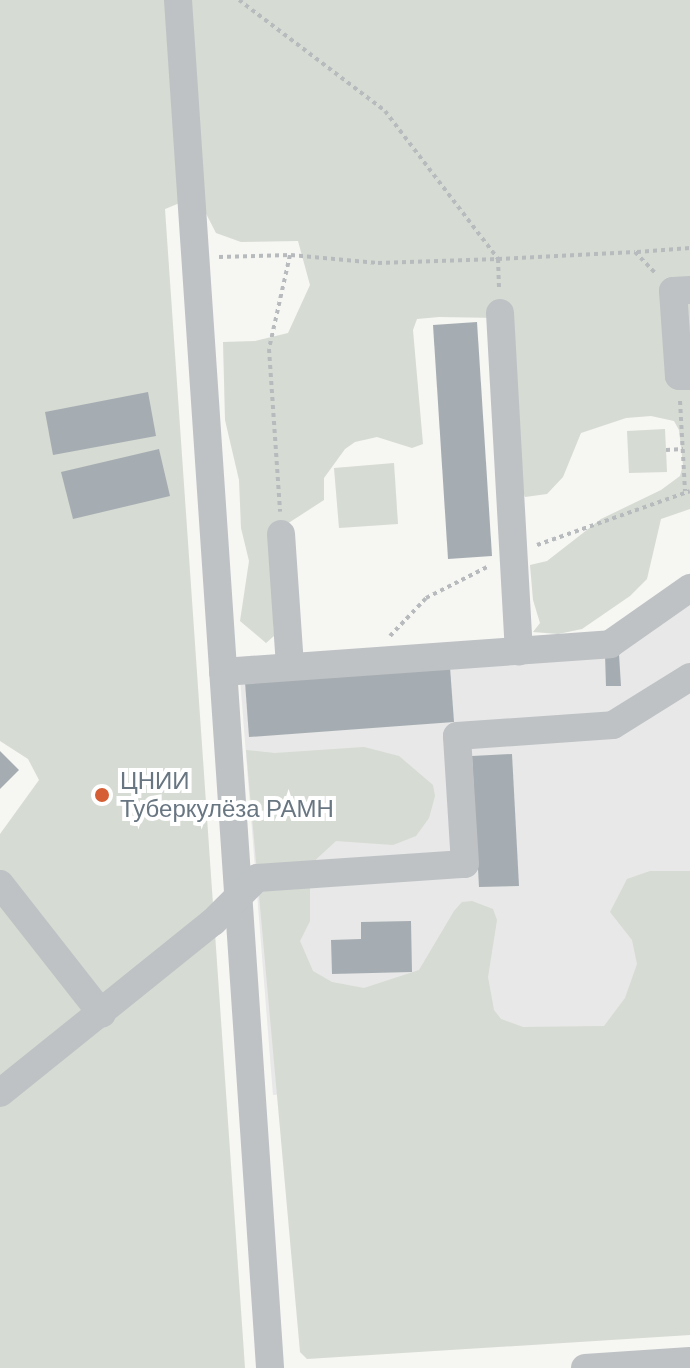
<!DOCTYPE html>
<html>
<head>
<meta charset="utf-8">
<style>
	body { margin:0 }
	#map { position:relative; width:690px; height:1368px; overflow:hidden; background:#f6f6f3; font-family:"DM Sans",sans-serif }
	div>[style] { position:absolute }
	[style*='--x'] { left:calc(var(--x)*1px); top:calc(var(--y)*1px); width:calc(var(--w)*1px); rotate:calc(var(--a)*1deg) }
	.built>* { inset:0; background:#e7e8e7 }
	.green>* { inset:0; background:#d6dbd3 }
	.building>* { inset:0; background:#a6adb2 }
	.path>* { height:4px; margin-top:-2px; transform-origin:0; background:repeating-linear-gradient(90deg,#b8bbbd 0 4px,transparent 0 8px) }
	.minor>* { height:28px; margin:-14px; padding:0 14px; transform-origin:14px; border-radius:14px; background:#bec2c5 }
	.dots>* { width:22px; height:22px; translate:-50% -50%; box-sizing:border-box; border:4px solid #fff; border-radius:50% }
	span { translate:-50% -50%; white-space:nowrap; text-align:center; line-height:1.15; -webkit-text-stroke:8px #fff; paint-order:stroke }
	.poi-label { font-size:24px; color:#687682 }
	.left { translate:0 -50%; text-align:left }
</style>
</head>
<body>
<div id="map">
	<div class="built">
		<i style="clip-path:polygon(690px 598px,690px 1065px,273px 1095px,240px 678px,613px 653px)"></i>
	</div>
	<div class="green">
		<i style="clip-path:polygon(0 0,690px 0,690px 509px,661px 519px,647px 579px,630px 596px,582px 629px,558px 634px,533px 632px,540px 623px,533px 600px,530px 565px,547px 561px,601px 519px,661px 490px,680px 476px,683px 465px,679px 430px,674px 421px,651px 416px,626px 418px,581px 433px,563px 477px,547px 494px,525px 497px,513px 466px,500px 318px,439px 317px,417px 319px,413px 330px,423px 444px,412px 448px,377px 437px,355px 442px,345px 449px,324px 478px,324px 500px,270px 535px,274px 636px,266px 643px,240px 621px,249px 561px,241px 528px,239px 480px,225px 420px,223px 342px,255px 341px,288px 333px,310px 285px,298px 241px,241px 242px,216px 233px,197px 196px,165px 209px,245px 1368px,0 1368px,0 834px,39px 780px,28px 759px,0 741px)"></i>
		<i style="clip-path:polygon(665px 429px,667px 472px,629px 473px,627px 431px)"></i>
		<i style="clip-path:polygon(394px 463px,398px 524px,339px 528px,334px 468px)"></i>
		<i style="clip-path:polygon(364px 747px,399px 756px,433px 785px,435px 796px,429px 818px,416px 836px,393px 845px,336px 841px,310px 865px,310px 921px,300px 941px,313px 971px,332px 982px,364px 988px,419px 970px,454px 911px,462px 902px,472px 901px,493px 909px,497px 920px,488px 977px,494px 1010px,501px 1019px,523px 1027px,604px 1026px,625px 998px,637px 964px,632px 940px,610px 912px,627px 879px,650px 871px,690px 871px,690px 1335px,307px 1359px,300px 1352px,246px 750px,275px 753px)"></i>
	</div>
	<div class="building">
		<i style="clip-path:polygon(477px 322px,492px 556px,448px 559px,433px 325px)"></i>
		<i style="clip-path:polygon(148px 392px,156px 436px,53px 455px,45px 412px)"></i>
		<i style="clip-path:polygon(159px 449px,170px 496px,73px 519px,61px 472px)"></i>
		<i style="clip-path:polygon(619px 654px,621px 686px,606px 686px,605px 655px)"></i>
		<i style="clip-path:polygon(450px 667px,454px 722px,249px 737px,245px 682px)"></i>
		<i style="clip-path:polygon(0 751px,19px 770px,0 789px)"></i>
		<i style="clip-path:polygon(512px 754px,519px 886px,479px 887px,472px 756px)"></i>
		<i style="clip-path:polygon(411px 921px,412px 972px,332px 974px,331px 940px,361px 939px,361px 922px)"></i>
	</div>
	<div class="path">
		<i style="--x:239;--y:0;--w:183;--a:37.2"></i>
		<i style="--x:385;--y:111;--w:186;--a:52.6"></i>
		<i style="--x:498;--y:259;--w:137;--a:-2.9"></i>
		<i style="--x:635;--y:252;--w:30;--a:46"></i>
		<i style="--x:637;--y:252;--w:53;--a:-4.3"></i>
		<i style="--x:291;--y:255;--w:87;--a:5.3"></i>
		<i style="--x:378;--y:263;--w:120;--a:-1.9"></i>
		<i style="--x:498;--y:259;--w:32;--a:88"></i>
		<i style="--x:219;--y:257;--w:71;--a:-1.6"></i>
		<i style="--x:290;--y:255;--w:96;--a:102.6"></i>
		<i style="--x:269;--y:349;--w:163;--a:86.1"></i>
		<i style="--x:680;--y:401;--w:90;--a:86.8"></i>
		<i style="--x:666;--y:450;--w:17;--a:-3"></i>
		<i style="--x:537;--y:545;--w:162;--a:-19.4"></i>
		<i style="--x:390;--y:636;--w:52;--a:-46.5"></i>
		<i style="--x:426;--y:598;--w:71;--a:-26.9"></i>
	</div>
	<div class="minor">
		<i style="--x:178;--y:0;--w:1371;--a:86.15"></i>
		<i style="--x:690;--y:290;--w:17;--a:177"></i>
		<i style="--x:673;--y:291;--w:85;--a:86"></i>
		<i style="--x:679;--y:376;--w:11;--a:0"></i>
		<i style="--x:500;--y:313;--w:339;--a:86.8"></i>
		<i style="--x:281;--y:534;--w:133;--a:86.1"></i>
		<i style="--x:223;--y:672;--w:388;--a:-4.1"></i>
		<i style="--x:610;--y:644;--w:98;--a:-35"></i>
		<i style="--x:0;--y:884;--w:165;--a:51.9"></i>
		<i style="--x:0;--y:1093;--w:273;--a:-38.8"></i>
		<i style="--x:213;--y:922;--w:62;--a:-45"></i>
		<i style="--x:257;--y:878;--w:208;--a:-3.9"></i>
		<i style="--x:465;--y:864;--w:128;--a:-93.6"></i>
		<i style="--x:457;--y:736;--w:156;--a:-4"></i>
		<i style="--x:613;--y:725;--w:91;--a:-31.9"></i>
		<i style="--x:585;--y:1368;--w:105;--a:-3.8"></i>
	</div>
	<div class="dots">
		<i style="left:102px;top:795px;background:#d55e35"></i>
	</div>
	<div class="poi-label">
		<span class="left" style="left:120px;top:795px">ЦНИИ<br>Туберкулёза РАМН</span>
	</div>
</div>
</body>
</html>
